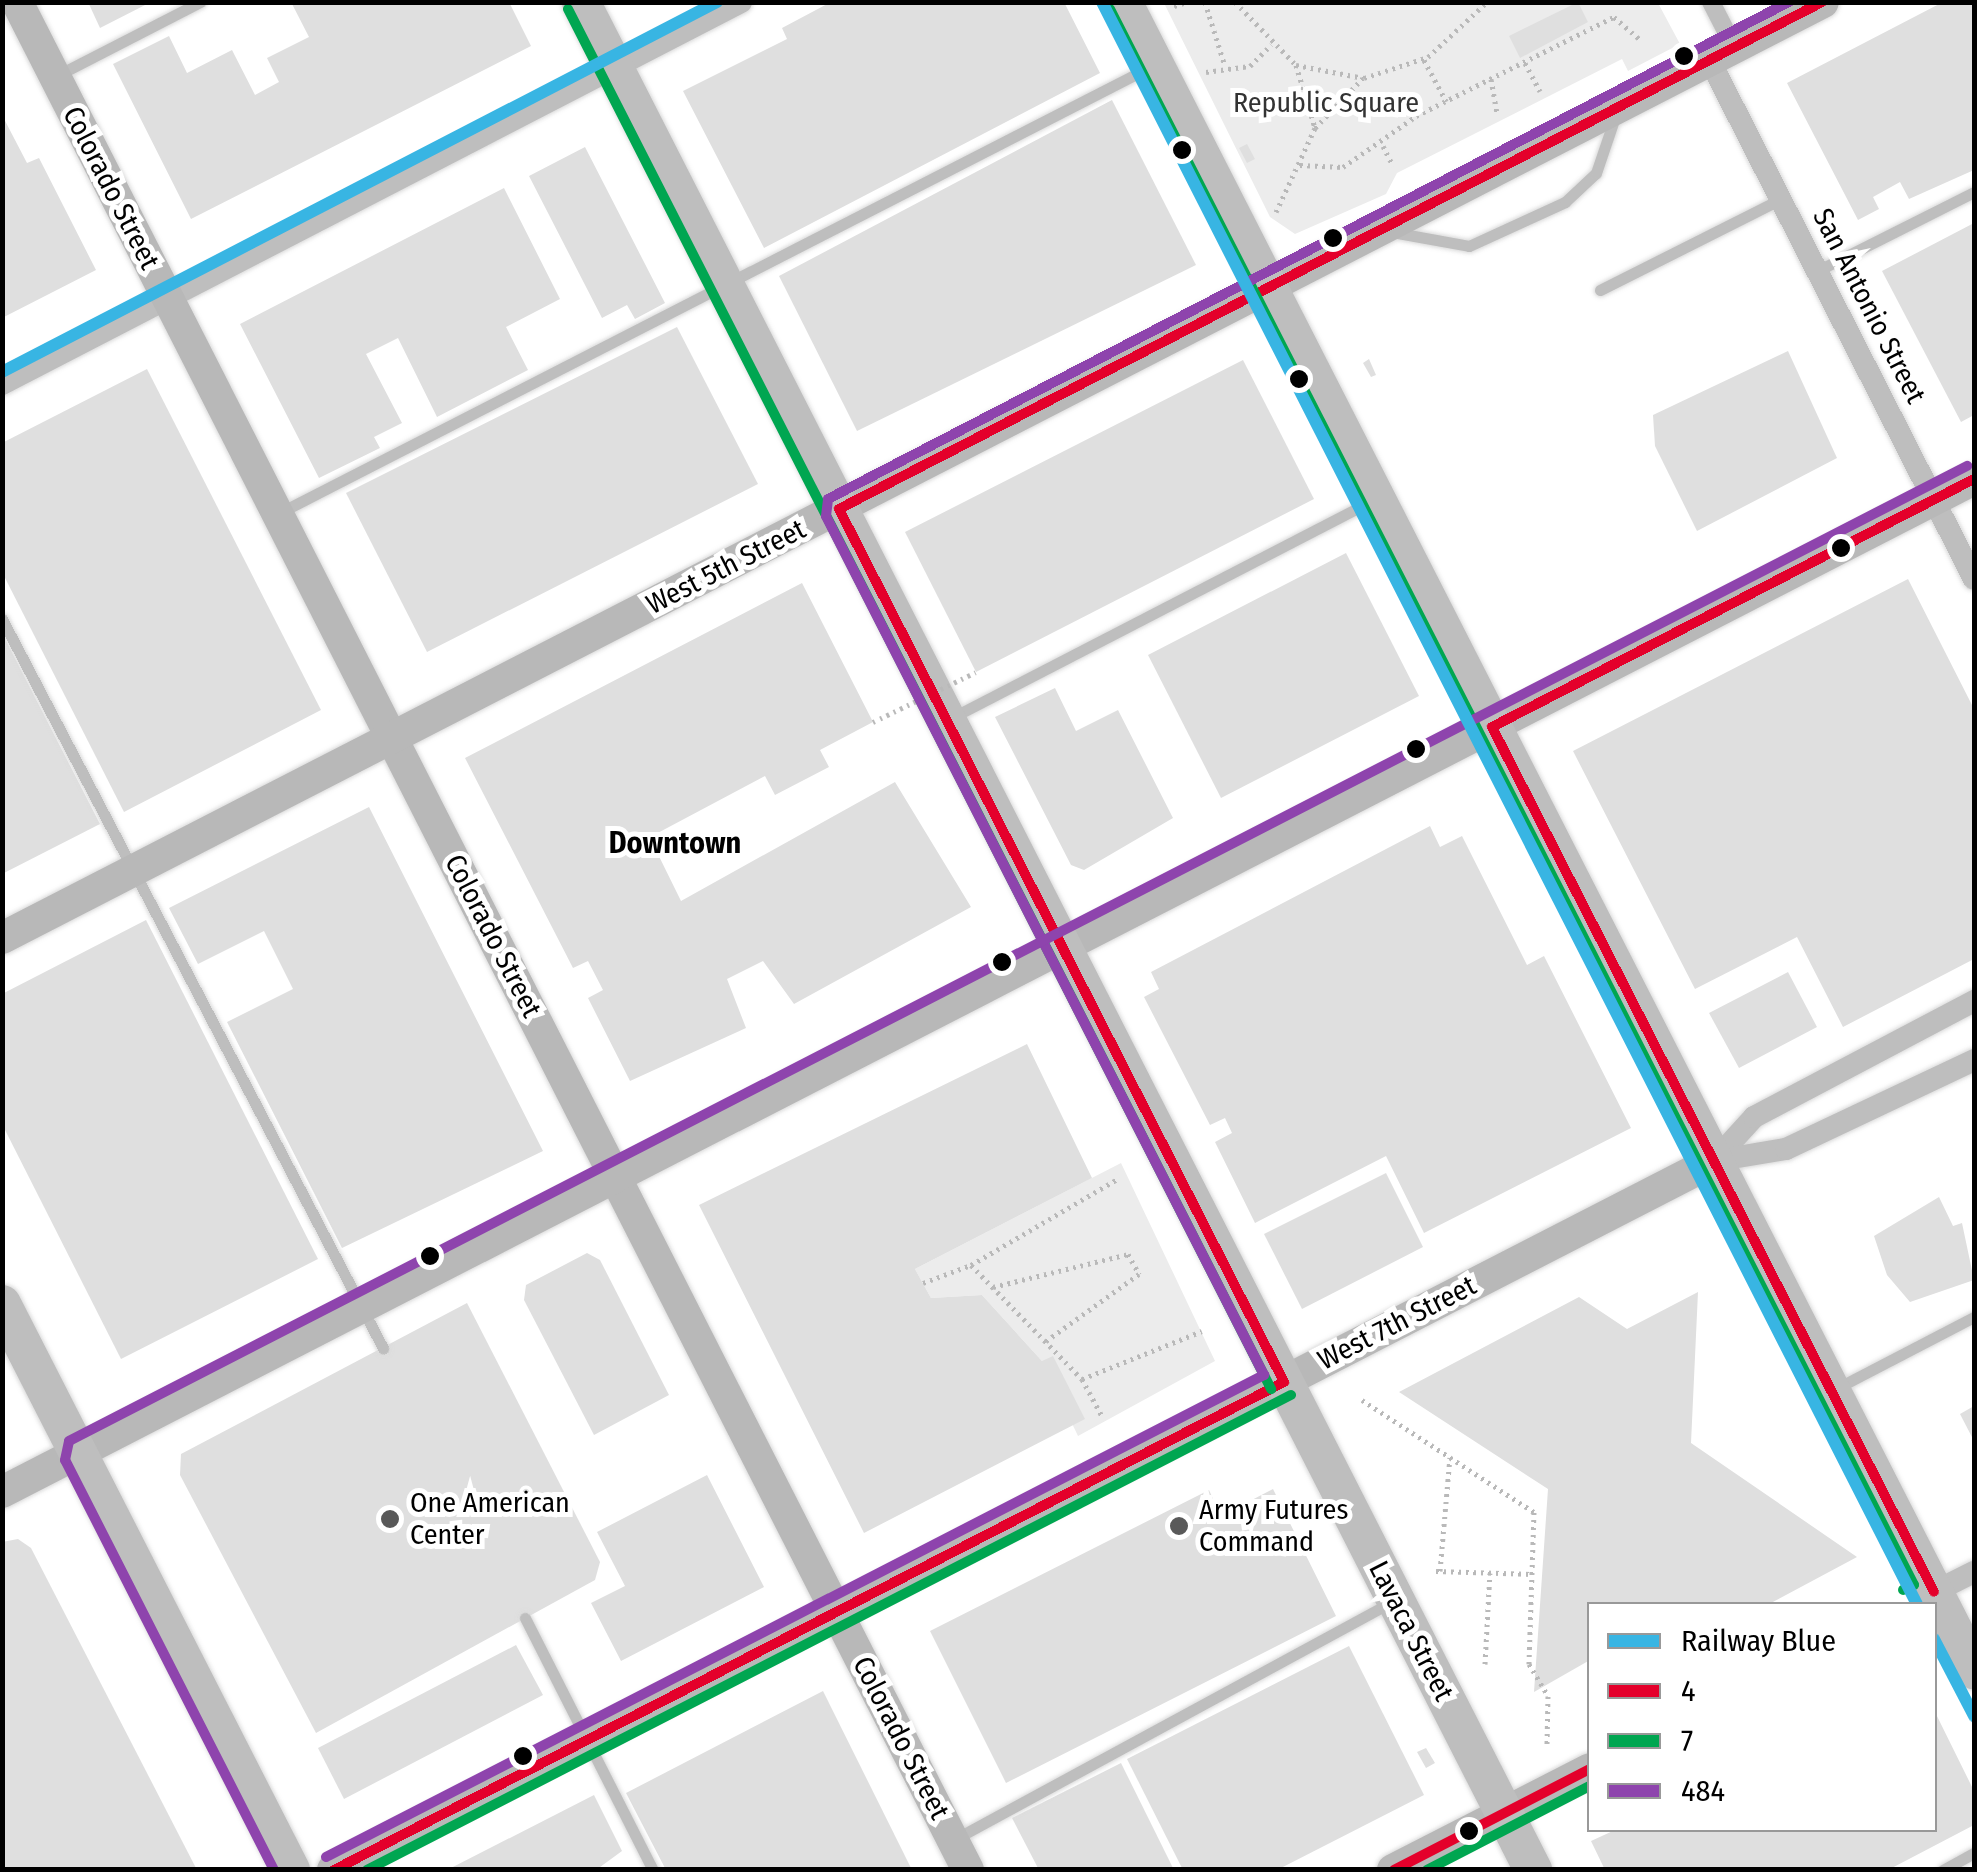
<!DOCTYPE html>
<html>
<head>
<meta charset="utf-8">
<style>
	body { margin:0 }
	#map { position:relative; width:1977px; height:1872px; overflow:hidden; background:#fff; font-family:"Fira Sans Condensed",sans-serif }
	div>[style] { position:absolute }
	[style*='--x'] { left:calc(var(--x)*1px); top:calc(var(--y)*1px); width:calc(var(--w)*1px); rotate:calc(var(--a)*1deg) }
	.green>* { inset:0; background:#ececec }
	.building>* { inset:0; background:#dfdfdf }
	.path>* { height:5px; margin-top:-2.5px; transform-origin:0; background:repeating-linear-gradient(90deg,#b9b9b9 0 2.5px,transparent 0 7.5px) }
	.roads { filter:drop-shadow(0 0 2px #dbdbdb) drop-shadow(0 0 2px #dbdbdb) }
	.service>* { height:11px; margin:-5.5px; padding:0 5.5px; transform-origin:5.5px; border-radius:5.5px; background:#bebebe }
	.pedestrian>* { height:18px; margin:-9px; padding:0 9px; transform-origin:9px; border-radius:9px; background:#bebebe }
	.minor>* { height:22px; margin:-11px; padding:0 11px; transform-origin:11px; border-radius:11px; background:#bebebe }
	.secondary>* { height:32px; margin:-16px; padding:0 16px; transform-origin:16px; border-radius:16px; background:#b8b8b8 }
	.primary>* { height:38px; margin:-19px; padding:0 19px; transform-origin:19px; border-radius:19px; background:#bebebe }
	.path-bridge>* { height:5px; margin-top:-2.5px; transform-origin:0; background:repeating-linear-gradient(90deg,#b9b9b9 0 2.5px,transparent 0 7.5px) }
	.bus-1>* { height:10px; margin:-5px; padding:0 5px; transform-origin:5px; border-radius:5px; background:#e4002b }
	.bus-2>* { height:10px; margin:-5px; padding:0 5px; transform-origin:5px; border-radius:5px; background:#00a651 }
	.bus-3>* { height:10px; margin:-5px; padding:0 5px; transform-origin:5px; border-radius:5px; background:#8e44ad }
	.rail-1>* { height:12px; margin:-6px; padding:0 6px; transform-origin:6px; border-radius:6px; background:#38b5e3 }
	.dots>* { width:28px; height:28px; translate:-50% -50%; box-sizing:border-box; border:5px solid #fff; border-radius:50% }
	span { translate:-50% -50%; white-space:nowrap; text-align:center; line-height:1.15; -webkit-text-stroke:10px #fff; paint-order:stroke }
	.park-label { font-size:28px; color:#333 }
	.street-label { font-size:28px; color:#000 }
	.poi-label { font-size:28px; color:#000 }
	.left { translate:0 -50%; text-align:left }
	.neighbourhood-label { font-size:30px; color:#000; font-weight:700 }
	.frame { position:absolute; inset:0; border:5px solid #000; pointer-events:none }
	.legend { position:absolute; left:1587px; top:1602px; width:350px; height:230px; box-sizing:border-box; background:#fff; border:2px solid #999; margin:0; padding:12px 18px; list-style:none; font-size:30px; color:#000 }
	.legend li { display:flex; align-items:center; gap:20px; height:50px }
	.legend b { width:50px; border:2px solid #999 }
</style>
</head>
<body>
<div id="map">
	<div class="green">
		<i style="clip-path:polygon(1164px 3px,1658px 3px,1680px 44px,1628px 71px,1622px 59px,1397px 173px,1386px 194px,1295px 234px,1270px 217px)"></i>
		<i style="clip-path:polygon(1121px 1163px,1215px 1361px,1078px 1436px,1042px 1361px,982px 1295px,931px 1298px,915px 1269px)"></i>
	</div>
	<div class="building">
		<i style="clip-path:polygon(88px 2px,151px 2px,100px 28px)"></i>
		<i style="clip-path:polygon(291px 2px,509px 2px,531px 46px,191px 219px,113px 64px,169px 36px,187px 73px,232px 50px,255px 95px,279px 82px,267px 58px,309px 37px)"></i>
		<i style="clip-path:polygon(831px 2px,1064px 2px,1100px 73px,764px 248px,683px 91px,787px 39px,782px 28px)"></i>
		<i style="clip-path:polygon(1578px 2px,1588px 22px,1520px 58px,1509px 36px)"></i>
		<i style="clip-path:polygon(1943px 2px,1974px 2px,1974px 170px,1909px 199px,1900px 182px,1873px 197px,1879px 209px,1858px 220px,1787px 83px)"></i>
		<i style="clip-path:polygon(1112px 100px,1196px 265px,857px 431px,779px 276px)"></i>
		<i style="clip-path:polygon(2px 115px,27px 163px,39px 158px,96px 270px,2px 318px)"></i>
		<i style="clip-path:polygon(1247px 144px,1255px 159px,1247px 163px,1239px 148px)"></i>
		<i style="clip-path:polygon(585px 147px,665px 303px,635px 319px,627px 305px,602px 318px,529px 176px)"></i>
		<i style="clip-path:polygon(504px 188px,560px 299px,506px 327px,528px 370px,437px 417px,398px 338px,366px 354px,402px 423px,374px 437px,380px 448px,319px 478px,240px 324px)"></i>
		<i style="clip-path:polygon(1974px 223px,1974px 415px,1961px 422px,1882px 271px)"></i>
		<i style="clip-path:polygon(677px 327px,758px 484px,427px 652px,346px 493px)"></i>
		<i style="clip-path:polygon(1788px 351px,1837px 458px,1697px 531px,1655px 446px,1653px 415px)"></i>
		<i style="clip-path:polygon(1369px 359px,1376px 375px,1371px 377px,1363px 363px)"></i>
		<i style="clip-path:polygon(1243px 360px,1314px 499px,976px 672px,905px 532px)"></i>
		<i style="clip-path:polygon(147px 369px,321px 710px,124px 812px,2px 572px,2px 443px)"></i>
		<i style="clip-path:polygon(1346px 553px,1419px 696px,1221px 798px,1148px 655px)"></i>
		<i style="clip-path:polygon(1908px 579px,1974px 709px,1974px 959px,1843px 1027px,1797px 937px,1695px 989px,1573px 751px)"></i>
		<i style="clip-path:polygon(802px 583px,873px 722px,820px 750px,829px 767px,775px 795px,765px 776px,605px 861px,650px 838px,681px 901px,895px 782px,971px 907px,794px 1004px,763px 961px,727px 979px,746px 1028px,630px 1081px,588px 998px,603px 990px,588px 961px,573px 968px,465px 758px)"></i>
		<i style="clip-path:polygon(2px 633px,100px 824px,2px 874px)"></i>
		<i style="clip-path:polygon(1055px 688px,1076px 731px,1118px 710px,1173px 818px,1084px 870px,1071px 865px,995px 717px)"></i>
		<i style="clip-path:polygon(369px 807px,543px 1151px,342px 1248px,227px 1022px,293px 989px,264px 931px,198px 964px,169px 908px)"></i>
		<i style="clip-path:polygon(1430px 826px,1440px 847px,1462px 836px,1527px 965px,1544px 956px,1631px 1128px,1424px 1233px,1386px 1156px,1255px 1223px,1215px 1142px,1232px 1133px,1225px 1118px,1210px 1125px,1144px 997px,1159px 989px,1151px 972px)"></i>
		<i style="clip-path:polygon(146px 920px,318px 1259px,121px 1359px,2px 1124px,2px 994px)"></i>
		<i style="clip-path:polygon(1788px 972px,1817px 1027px,1739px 1068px,1709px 1013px)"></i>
		<i style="clip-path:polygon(1027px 1044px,1092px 1178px,915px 1269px,931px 1298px,982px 1295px,1042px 1361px,1053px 1356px,1085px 1419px,864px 1533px,699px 1205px)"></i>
		<i style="clip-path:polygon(1386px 1173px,1423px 1247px,1302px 1309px,1264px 1234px)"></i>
		<i style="clip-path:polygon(1939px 1197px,1953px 1226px,1962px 1223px,1974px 1280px,1910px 1302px,1887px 1275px,1874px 1236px)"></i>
		<i style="clip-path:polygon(587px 1253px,600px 1260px,669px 1395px,594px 1435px,524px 1300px,526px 1285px)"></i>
		<i style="clip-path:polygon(1698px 1292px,1691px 1443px,1857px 1557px,1769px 1604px,1590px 1604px,1590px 1660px,1534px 1692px,1548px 1489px,1399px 1392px,1579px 1297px,1627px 1329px)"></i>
		<i style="clip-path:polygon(467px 1303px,600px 1562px,595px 1580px,316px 1733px,180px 1475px,181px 1454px)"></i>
		<i style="clip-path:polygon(1974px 1406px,1974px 1441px,1960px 1414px)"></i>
		<i style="clip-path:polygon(707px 1475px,764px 1587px,621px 1661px,591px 1603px,625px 1586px,597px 1532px)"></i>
		<i style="clip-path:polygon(1273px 1489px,1336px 1616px,1006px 1783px,930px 1631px,1209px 1490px,1221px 1516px)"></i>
		<i style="clip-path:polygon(18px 1539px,31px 1548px,197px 1870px,2px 1870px,2px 1542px)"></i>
		<i style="clip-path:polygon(516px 1645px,543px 1695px,344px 1799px,318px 1748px)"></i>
		<i style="clip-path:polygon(1349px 1646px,1424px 1795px,1277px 1870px,1183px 1870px,1127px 1759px)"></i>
		<i style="clip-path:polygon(823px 1691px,912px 1870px,666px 1870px,626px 1793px)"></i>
		<i style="clip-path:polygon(1934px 1710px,1974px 1791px,1974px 1825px,1888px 1870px,1605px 1870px,1591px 1841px,1615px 1830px,1934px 1830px)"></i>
		<i style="clip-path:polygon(1426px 1748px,1435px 1763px,1426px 1768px,1417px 1752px)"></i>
		<i style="clip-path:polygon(1121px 1763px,1174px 1870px,1039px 1870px,1012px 1818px)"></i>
		<i style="clip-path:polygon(594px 1795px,622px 1851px,596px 1870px,447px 1870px)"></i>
	</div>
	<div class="path">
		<i style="--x:1205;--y:2;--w:64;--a:72.7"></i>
		<i style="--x:1235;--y:2;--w:88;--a:45.9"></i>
		<i style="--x:1296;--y:65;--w:69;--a:10.8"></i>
		<i style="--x:1364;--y:78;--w:67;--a:-18.2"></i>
		<i style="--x:1428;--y:57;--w:81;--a:-43"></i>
		<i style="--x:1174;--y:6;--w:14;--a:-17"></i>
		<i style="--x:1424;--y:60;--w:47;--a:61.8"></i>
		<i style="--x:1525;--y:63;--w:32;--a:62"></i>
		<i style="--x:1296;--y:65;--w:66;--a:73.2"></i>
		<i style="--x:1206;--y:72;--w:44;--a:-7.8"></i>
		<i style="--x:1250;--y:66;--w:30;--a:-45"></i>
		<i style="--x:1491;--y:79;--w:35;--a:80"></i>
		<i style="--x:1383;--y:146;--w:22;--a:63"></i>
		<i style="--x:1300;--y:165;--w:43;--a:2.7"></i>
		<i style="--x:1343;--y:167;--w:89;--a:-34.9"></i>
		<i style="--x:1416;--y:116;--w:221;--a:-26.6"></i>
		<i style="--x:1614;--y:17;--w:35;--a:41"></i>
		<i style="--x:1276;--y:212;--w:93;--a:-65.1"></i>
		<i style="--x:1315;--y:128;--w:69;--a:-46.2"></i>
		<i style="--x:971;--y:1265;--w:159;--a:45.8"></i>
		<i style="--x:1082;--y:1379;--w:44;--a:61.7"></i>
		<i style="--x:923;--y:1283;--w:51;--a:-20.6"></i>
		<i style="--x:971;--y:1265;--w:172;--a:-30.4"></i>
		<i style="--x:993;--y:1287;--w:139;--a:-13.7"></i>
		<i style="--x:1128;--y:1254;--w:23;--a:61"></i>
		<i style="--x:1139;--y:1274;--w:115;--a:144.2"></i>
		<i style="--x:1082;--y:1379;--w:129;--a:-21.8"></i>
		<i style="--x:1362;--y:1400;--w:205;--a:33.1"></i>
		<i style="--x:1534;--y:1512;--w:152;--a:91.9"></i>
		<i style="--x:1529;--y:1664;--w:37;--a:59"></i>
		<i style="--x:1548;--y:1696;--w:48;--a:91.2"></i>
		<i style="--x:1436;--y:1571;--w:96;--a:1.8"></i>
		<i style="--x:1440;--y:1571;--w:114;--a:-85"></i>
		<i style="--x:1485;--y:1664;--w:91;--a:-86.9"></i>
	</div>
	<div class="roads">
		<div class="service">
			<i style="--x:58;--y:75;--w:160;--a:-27.2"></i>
			<i style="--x:1392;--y:232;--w:78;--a:10.3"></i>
			<i style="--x:1469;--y:246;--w:106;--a:-24.6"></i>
			<i style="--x:1565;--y:202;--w:42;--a:-43.1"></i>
			<i style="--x:1596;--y:173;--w:59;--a:-71.3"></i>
			<i style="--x:1817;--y:271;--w:176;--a:-26.7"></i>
			<i style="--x:1600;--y:290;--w:203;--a:-26.7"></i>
			<i style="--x:281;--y:512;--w:976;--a:-27.12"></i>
			<i style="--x:2;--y:619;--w:823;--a:62.41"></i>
			<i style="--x:951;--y:718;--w:471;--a:-27.3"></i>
			<i style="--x:1835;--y:1389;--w:157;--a:-27.4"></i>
			<i style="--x:525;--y:1618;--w:283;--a:63.1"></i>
			<i style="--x:955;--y:1839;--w:497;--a:-28.5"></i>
			<i style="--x:1943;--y:1870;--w:35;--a:-29"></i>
		</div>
		<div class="pedestrian">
			<i style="--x:1711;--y:2;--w:53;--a:62.9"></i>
		</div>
		<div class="minor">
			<i style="--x:1710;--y:61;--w:581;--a:62.99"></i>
			<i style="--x:2;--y:384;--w:832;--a:-27.34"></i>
			<i style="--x:1714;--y:1161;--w:59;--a:-47.7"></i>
			<i style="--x:1754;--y:1117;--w:249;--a:-27.8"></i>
			<i style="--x:1714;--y:1161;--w:73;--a:-9.5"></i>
			<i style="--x:1786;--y:1149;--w:208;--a:-25.3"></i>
			<i style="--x:1934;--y:1592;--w:45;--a:-26.6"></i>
		</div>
		<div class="secondary">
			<i style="--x:17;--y:2;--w:2096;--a:63.02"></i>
			<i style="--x:2;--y:938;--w:2047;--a:-27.2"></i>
			<i style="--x:2;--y:1492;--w:2217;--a:-27.19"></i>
			<i style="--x:333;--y:1870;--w:1552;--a:-27.18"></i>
			<i style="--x:1393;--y:1870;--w:221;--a:-27.1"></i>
		</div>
		<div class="primary">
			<i style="--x:581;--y:2;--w:2097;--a:62.99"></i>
			<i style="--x:1123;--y:2;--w:1873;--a:62.97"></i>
			<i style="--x:2;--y:1304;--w:636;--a:62.95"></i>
		</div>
	</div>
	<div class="path-bridge">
		<i style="--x:873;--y:722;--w:114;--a:-25.9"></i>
	</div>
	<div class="bus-1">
		<i style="--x:839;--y:509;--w:1106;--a:-27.28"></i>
		<i style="--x:839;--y:509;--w:980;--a:62.99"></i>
		<i style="--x:1492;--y:727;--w:971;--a:62.93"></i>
		<i style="--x:1492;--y:727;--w:542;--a:-27.23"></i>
		<i style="--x:334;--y:1870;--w:1068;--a:-27.19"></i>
		<i style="--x:1394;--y:1870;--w:220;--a:-27.3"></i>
	</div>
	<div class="bus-2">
		<i style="--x:568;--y:9;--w:1549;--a:63"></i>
		<i style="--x:1110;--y:9;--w:1769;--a:62.97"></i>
		<i style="--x:1914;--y:1585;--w:12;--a:156"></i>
		<i style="--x:367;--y:1870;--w:1039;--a:-27.21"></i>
		<i style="--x:1427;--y:1870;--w:183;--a:-27.3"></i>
	</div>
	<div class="bus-3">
		<i style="--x:326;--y:1857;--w:1055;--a:-27.2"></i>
		<i style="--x:1264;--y:1375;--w:964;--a:-117.02"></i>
		<i style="--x:826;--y:516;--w:17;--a:-83"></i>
		<i style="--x:828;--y:499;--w:1082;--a:-27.35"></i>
		<i style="--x:274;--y:1870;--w:460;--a:-117"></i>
		<i style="--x:65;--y:1460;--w:19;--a:-78"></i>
		<i style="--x:69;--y:1441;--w:2134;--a:-27.19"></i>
	</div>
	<div class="rail-1">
		<i style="--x:1102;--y:2;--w:1797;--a:63.04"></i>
		<i style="--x:2;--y:372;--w:805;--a:-27.36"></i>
		<i style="--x:1934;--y:1639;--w:87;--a:62.5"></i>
	</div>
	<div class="dots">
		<i style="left:1684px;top:56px;background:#000"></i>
		<i style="left:1182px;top:150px;background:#000"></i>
		<i style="left:1333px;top:238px;background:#000"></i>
		<i style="left:1299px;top:379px;background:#000"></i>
		<i style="left:1841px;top:548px;background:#000"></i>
		<i style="left:1416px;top:749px;background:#000"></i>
		<i style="left:1002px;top:962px;background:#000"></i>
		<i style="left:430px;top:1256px;background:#000"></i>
		<i style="left:390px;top:1519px;background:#595959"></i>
		<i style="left:1179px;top:1526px;background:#595959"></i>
		<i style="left:523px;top:1756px;background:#000"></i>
		<i style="left:1469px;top:1831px;background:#000"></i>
	</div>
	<div class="park-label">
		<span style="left:1326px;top:103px">Republic Square</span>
	</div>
	<div class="street-label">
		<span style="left:111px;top:188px;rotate:63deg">Colorado Street</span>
		<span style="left:1869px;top:306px;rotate:63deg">San Antonio Street</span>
		<span style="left:726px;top:567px;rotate:-27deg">West 5th Street</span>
		<span style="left:493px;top:936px;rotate:63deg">Colorado Street</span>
		<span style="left:1397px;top:1323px;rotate:-27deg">West 7th Street</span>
		<span style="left:1411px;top:1631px;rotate:63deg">Lavaca Street</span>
		<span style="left:901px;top:1738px;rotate:63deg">Colorado Street</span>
	</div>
	<div class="poi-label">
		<span class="left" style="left:410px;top:1519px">One American<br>Center</span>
		<span class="left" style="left:1199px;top:1526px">Army Futures<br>Command</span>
	</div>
	<div class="neighbourhood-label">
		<span style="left:675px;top:843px">Downtown</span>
	</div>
	<div class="frame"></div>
	<ul class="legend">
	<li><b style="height:12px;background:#38b5e3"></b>Railway Blue</li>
	<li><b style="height:12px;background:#e4002b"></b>4</li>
	<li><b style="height:12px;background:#00a651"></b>7</li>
	<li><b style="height:12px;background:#8e44ad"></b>484</li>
	</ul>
</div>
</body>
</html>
